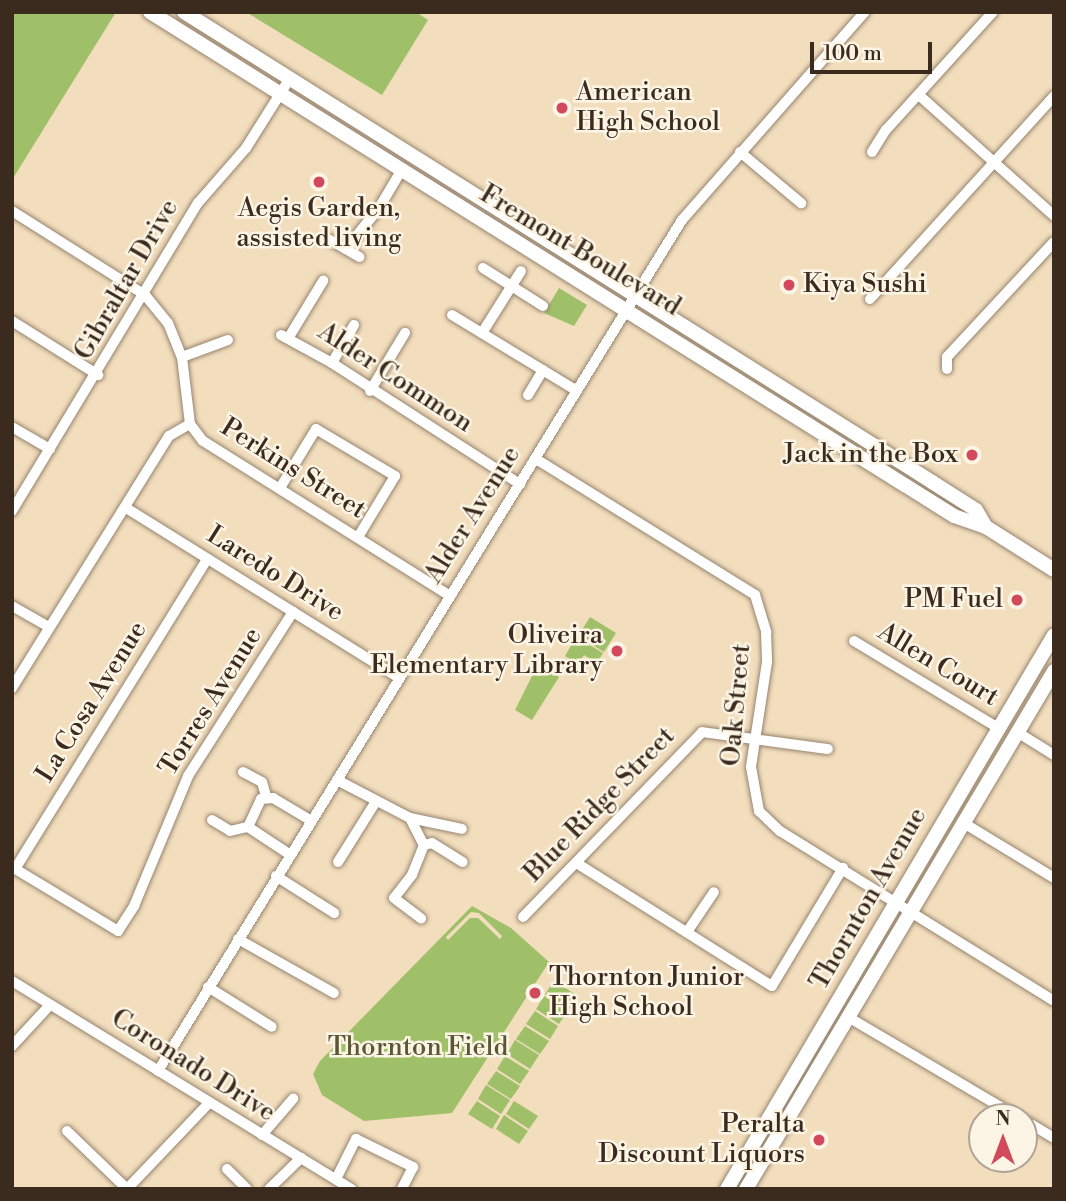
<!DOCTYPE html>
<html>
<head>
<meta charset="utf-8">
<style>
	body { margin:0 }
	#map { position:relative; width:1066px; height:1201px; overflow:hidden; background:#f2ddbd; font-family:"Libre Bodoni",serif }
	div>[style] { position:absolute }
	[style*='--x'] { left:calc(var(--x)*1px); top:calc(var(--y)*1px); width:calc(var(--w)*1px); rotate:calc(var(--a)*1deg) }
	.green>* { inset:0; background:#9fc069 }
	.roads { filter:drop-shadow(0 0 2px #96846e) drop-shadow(0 0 2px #96846e) }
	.minor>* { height:10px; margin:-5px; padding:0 5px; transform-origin:5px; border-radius:5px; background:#fff }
	.major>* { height:14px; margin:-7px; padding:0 7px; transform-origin:7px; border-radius:7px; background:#fff }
	.dots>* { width:19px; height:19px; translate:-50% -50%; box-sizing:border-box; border:4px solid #fcf5e5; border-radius:50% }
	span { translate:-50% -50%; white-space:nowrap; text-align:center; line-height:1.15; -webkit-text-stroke:5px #fcf5e5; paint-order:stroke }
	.poi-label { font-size:26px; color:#3b2a1e }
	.left { translate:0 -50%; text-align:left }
	.right { translate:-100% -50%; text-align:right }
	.street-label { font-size:26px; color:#3b2a1e }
	.park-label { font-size:26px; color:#595734 }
	.frame { position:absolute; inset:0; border:14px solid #3b2a1e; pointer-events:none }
	.north { position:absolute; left:968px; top:1103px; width:70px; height:70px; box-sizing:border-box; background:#fcf5e5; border:2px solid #afa495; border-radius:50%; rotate:0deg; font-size:19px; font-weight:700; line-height:28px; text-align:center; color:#3b2a1e }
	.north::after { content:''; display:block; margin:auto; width:24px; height:32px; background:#d1495b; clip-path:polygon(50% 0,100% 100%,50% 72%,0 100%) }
	.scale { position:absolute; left:810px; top:42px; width:122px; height:32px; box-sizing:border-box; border:4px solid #3b2a1e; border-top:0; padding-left:9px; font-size:21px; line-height:24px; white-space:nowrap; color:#3b2a1e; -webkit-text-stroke:5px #fcf5e5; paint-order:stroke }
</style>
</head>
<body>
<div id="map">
	<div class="green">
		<i style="clip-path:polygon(12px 12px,116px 12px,12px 180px)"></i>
		<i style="clip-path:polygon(246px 12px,416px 12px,428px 20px,382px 95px)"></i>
		<i style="clip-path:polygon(559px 288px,587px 305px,574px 326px,544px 313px)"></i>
		<i style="clip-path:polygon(590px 617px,616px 633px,604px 652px,578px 636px)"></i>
		<i style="clip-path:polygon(576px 637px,603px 653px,597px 663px,584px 655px,578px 664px,565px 656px)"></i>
		<i style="clip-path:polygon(538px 664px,559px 677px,532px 720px,515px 710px)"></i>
		<i style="clip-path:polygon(evenodd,472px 906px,511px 928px,549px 962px,452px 1113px,364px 1121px,322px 1095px,313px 1074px,320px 1061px,472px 906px,471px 912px,479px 913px,502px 936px,500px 939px,478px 918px,470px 918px,448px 940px,446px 937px,471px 912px)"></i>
		<i style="clip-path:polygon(554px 981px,578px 996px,569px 1009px,545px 994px)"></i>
		<i style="clip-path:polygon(544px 996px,568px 1011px,559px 1024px,536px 1009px)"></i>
		<i style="clip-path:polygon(535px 1011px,558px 1026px,550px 1039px,526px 1024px)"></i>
		<i style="clip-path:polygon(525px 1026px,549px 1041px,540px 1054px,516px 1039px)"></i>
		<i style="clip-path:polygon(515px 1040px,539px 1055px,530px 1069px,507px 1054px)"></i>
		<i style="clip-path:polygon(505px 1056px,529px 1071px,520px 1084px,497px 1069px)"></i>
		<i style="clip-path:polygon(496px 1071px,520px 1086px,511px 1099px,487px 1084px)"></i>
		<i style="clip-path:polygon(486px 1085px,510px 1100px,501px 1114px,478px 1099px)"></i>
		<i style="clip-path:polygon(477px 1101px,500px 1116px,492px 1129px,468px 1114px)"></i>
		<i style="clip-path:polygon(514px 1101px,538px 1116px,529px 1129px,506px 1114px)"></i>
		<i style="clip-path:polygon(504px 1115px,528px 1131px,519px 1144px,496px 1129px)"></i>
	</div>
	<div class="roads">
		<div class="minor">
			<i style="--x:920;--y:96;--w:180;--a:41.8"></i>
			<i style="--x:740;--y:152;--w:80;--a:39.9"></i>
			<i style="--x:872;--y:152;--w:26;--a:-58"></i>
			<i style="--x:886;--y:130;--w:159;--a:-47.8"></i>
			<i style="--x:12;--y:211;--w:157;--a:32.3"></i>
			<i style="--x:145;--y:295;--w:36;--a:51"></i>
			<i style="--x:168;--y:323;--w:37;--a:68"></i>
			<i style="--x:182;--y:357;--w:67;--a:83.2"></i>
			<i style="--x:190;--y:424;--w:21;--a:53"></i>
			<i style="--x:203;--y:441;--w:292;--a:32.1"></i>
			<i style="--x:330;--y:240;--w:34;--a:30"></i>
			<i style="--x:346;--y:249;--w:53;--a:-51.2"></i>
			<i style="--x:379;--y:208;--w:43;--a:-59.3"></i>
			<i style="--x:483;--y:268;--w:71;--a:32.3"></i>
			<i style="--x:870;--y:299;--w:274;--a:-47.8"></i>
			<i style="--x:452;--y:315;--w:146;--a:31.3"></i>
			<i style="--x:12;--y:321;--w:102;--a:32.1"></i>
			<i style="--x:482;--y:333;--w:73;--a:-57.8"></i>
			<i style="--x:281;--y:335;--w:58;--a:28.8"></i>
			<i style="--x:332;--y:363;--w:224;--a:32.8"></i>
			<i style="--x:289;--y:337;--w:66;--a:-58.7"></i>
			<i style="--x:182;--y:357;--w:49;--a:-20.3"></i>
			<i style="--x:332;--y:363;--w:44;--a:-59.9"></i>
			<i style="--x:947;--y:369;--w:12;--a:-90"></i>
			<i style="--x:947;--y:357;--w:157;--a:-47.1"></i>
			<i style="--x:370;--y:391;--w:68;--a:-58.9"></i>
			<i style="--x:528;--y:395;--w:29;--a:-59"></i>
			<i style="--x:12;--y:427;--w:44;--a:30.1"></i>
			<i style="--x:536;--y:459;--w:258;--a:31.8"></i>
			<i style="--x:755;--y:595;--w:39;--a:73"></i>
			<i style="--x:766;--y:632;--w:30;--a:88"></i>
			<i style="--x:767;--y:662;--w:106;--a:98.7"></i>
			<i style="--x:751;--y:767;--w:45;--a:79.7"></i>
			<i style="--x:759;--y:811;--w:29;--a:44"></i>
			<i style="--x:780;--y:831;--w:322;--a:31.8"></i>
			<i style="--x:280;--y:488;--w:69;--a:-58.6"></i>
			<i style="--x:316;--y:429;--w:92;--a:30.7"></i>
			<i style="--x:395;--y:476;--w:71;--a:121.2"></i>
			<i style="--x:126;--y:508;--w:322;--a:31.9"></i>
			<i style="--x:12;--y:511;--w:360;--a:-58.9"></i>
			<i style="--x:198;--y:203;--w:73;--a:-48.9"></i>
			<i style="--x:246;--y:148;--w:83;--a:-57.8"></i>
			<i style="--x:12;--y:606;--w:43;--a:29.6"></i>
			<i style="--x:854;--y:641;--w:168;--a:31.1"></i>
			<i style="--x:12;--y:688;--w:297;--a:-58.1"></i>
			<i style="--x:169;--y:436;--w:24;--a:-30"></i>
			<i style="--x:1017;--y:732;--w:44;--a:31.9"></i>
			<i style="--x:243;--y:772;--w:21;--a:28"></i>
			<i style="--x:262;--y:782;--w:15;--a:74"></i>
			<i style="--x:337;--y:780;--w:82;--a:27.5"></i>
			<i style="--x:410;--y:818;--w:53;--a:11.9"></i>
			<i style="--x:410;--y:818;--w:30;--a:63"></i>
			<i style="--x:424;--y:845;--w:32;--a:112"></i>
			<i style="--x:412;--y:875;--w:29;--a:128"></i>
			<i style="--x:394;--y:898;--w:34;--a:37"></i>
			<i style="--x:212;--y:820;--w:21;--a:31"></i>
			<i style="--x:230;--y:831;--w:18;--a:-13"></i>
			<i style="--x:962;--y:822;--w:108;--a:31.3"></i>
			<i style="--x:424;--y:845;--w:8;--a:-14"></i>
			<i style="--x:432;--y:843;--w:36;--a:32"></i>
			<i style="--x:289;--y:854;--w:49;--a:-146.6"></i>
			<i style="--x:248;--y:827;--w:31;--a:-65"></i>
			<i style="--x:261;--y:799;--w:12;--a:-5"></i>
			<i style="--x:273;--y:798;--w:43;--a:30.7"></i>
			<i style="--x:338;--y:862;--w:70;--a:-57.9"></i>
			<i style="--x:578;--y:864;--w:229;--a:32.2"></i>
			<i style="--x:772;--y:986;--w:138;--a:-59"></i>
			<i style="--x:12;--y:867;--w:124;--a:31.1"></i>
			<i style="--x:118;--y:931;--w:30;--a:-57"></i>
			<i style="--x:134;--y:906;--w:141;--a:-67.4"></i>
			<i style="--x:188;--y:776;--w:195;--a:-57.4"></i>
			<i style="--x:15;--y:869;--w:365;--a:-58.2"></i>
			<i style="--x:276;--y:876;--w:69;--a:32.5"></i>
			<i style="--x:523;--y:917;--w:257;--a:-45.9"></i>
			<i style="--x:702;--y:732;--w:127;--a:7.7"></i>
			<i style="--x:687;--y:932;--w:48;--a:-56"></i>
			<i style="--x:238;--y:939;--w:110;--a:29.4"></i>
			<i style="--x:12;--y:981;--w:398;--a:31.5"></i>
			<i style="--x:208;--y:987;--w:75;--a:32"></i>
			<i style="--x:848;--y:1017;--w:197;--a:30.5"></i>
			<i style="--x:12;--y:1046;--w:56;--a:-47.2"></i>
			<i style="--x:158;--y:1071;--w:999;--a:-58.38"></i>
			<i style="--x:682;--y:220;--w:277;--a:-48.7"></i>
			<i style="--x:1024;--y:1120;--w:35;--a:31"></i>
			<i style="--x:67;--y:1131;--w:83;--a:44"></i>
			<i style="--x:262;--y:1135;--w:48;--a:-49.3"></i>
			<i style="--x:227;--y:1169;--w:28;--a:45"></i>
			<i style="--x:336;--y:1179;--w:45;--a:-63.4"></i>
			<i style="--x:356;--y:1139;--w:64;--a:26.2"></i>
			<i style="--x:413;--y:1167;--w:25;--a:117"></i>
			<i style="--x:127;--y:1189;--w:119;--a:-46.4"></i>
			<i style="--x:269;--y:1189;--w:45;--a:-44.1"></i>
		</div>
		<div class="major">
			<i style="--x:150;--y:12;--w:949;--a:32.08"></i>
			<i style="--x:954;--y:516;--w:34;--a:19"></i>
			<i style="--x:986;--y:527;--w:80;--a:32.3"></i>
			<i style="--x:184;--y:12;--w:883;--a:32.14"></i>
			<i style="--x:932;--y:482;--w:52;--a:32.5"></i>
			<i style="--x:976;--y:510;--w:20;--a:60"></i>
			<i style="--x:727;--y:1189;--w:643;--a:-59.45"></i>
			<i style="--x:746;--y:1189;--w:603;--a:-59.26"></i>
		</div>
	</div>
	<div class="dots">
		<i style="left:562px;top:108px;background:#d1495b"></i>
		<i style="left:319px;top:182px;background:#d1495b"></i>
		<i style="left:789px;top:285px;background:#d1495b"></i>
		<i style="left:972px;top:455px;background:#d1495b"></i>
		<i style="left:1017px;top:600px;background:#d1495b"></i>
		<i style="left:617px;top:651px;background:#d1495b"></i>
		<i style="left:535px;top:993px;background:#d1495b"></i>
		<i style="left:819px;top:1140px;background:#d1495b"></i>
	</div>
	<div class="poi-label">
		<span class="left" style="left:576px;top:108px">American<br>High School</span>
		<span style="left:319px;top:224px">Aegis Garden,<br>assisted living</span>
		<span class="left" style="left:803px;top:285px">Kiya Sushi</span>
		<span class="right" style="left:958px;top:455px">Jack in the Box</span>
		<span class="right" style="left:1003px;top:600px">PM Fuel</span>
		<span class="right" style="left:603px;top:651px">Oliveira<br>Elementary Library</span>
		<span class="left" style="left:549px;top:993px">Thornton Junior<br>High School</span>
		<span class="right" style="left:805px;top:1140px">Peralta<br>Discount Liquors</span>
	</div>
	<div class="street-label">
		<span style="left:580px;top:251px;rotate:31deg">Fremont Boulevard</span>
		<span style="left:127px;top:280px;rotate:-60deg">Gibraltar Drive</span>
		<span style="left:395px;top:378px;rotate:33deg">Alder Common</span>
		<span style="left:293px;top:469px;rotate:32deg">Perkins Street</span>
		<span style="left:473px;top:515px;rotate:-58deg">Alder Avenue</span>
		<span style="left:275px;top:574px;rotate:32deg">Laredo Drive</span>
		<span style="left:938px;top:665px;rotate:31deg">Allen Court</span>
		<span style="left:92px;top:702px;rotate:-58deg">La Cosa Avenue</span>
		<span style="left:211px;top:702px;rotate:-58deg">Torres Avenue</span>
		<span style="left:737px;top:705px;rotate:-85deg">Oak Street</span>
		<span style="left:600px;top:805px;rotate:-46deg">Blue Ridge Street</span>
		<span style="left:869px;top:899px;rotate:-60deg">Thornton Avenue</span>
		<span style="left:193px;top:1066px;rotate:32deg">Coronado Drive</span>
	</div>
	<div class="park-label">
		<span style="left:418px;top:1048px">Thornton Field</span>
	</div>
	<div class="frame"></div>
	<div class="north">N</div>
	<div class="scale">100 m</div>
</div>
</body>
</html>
